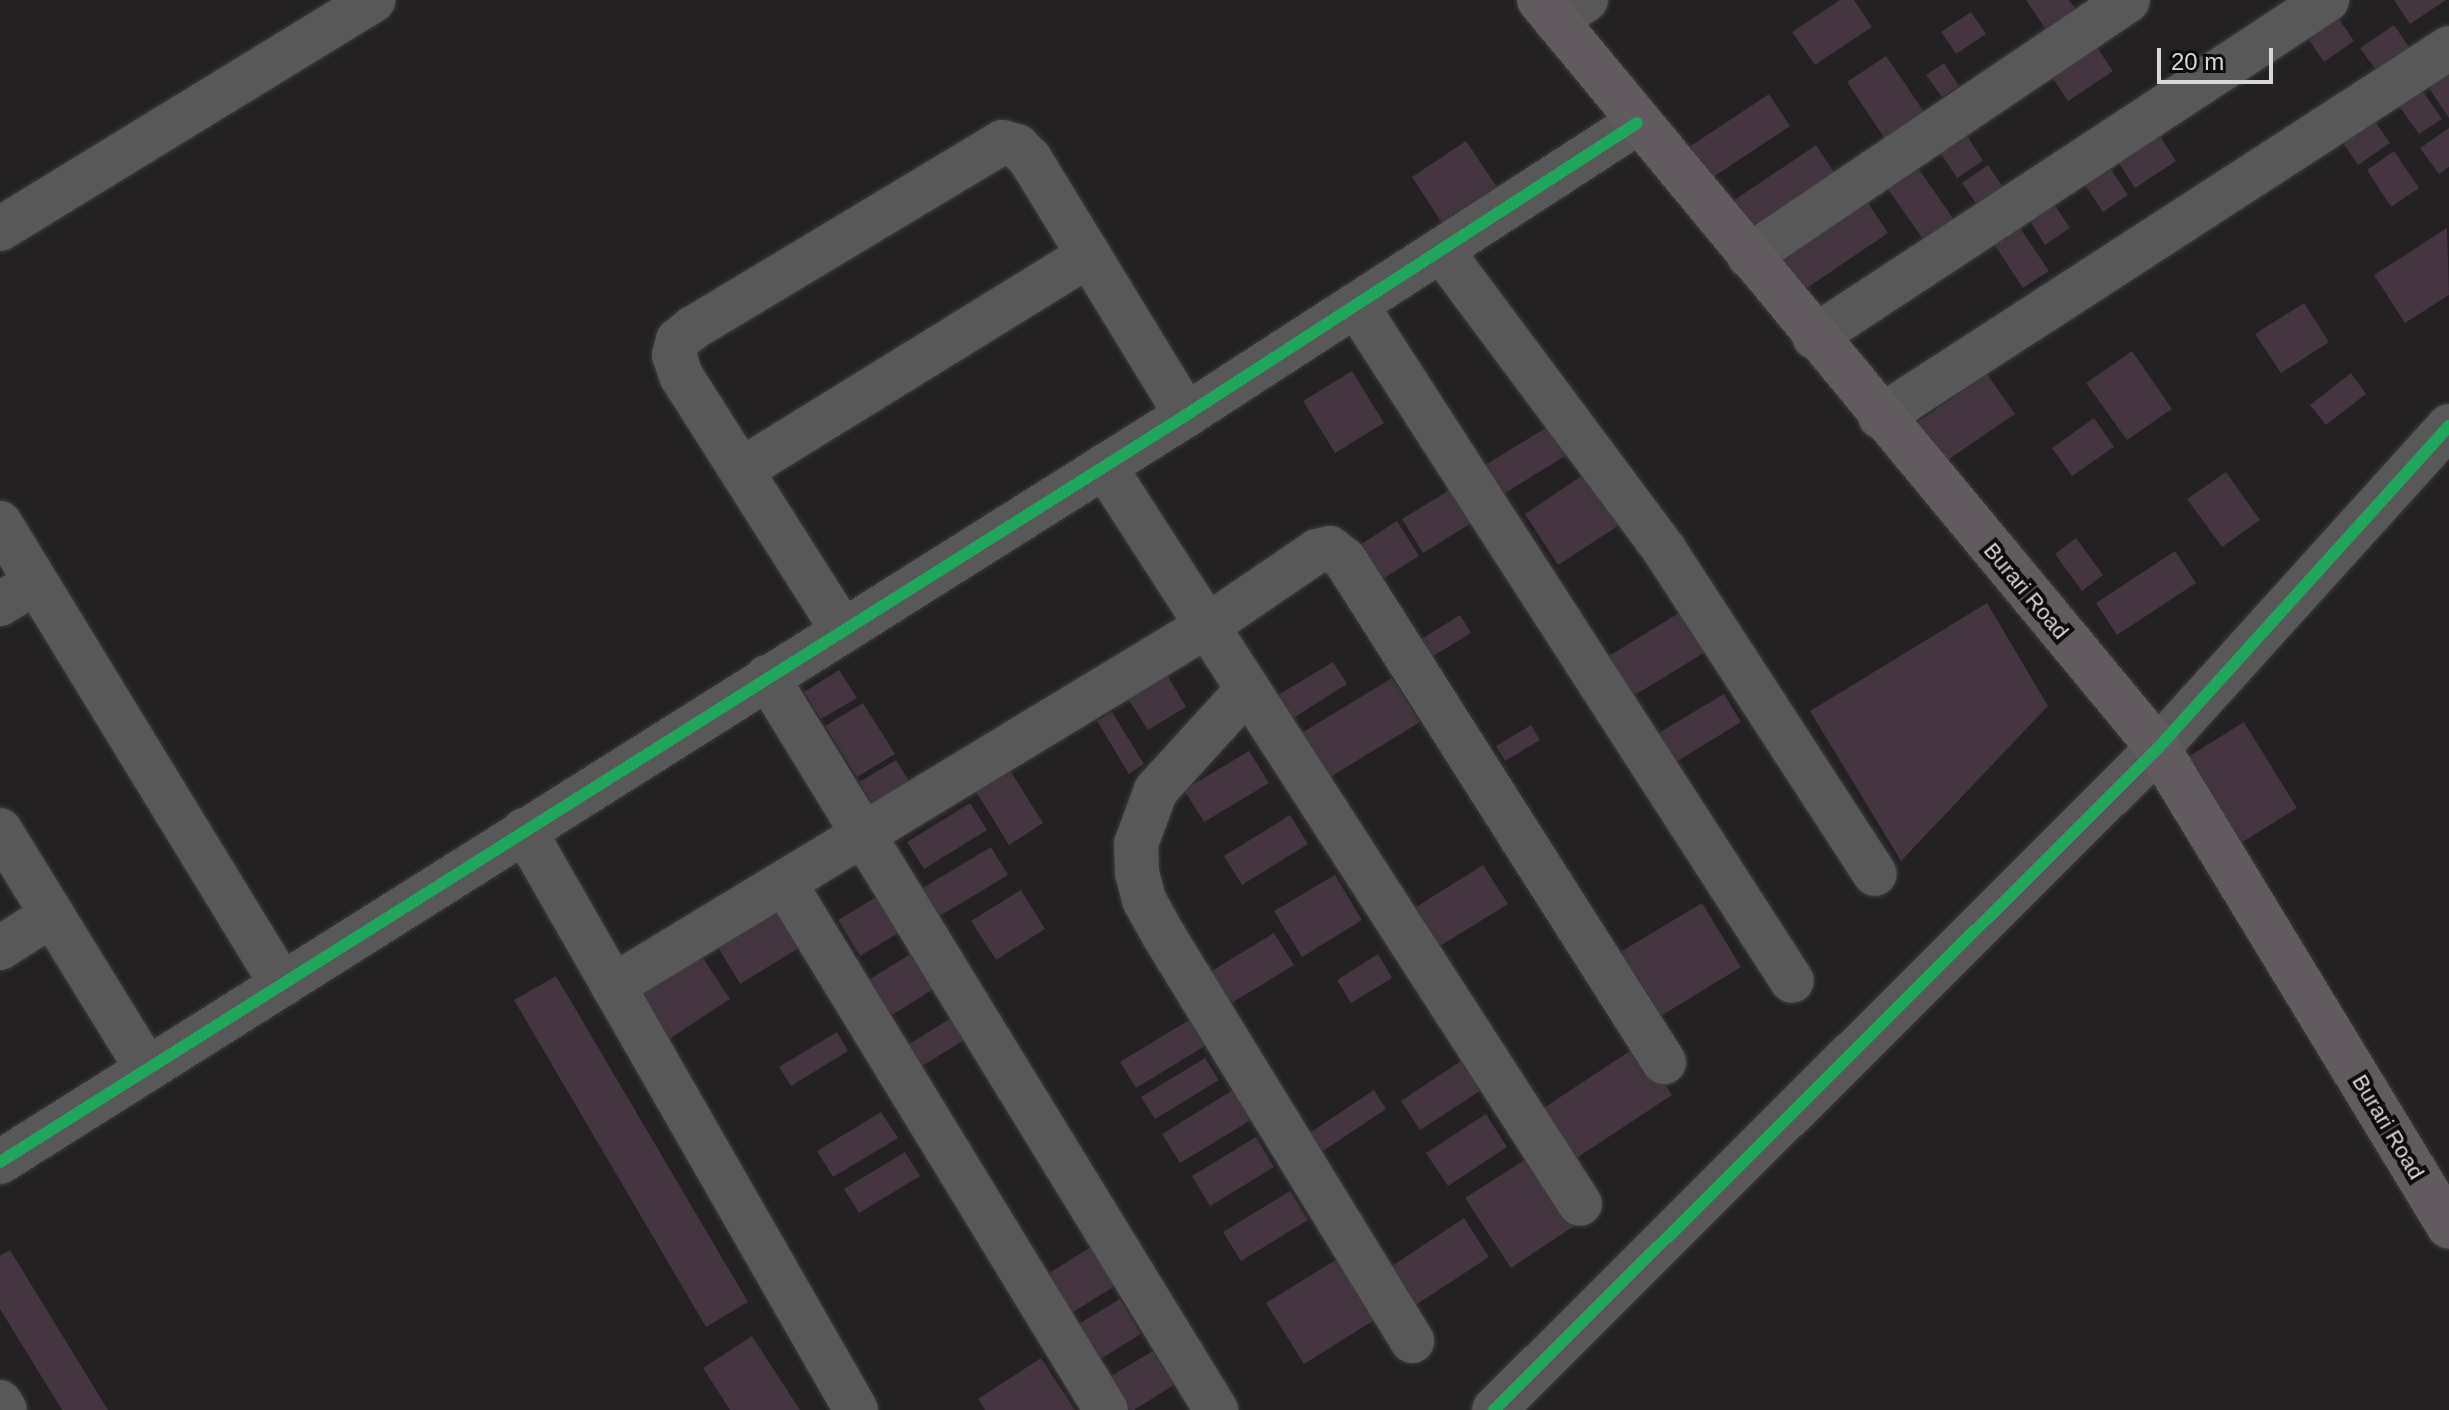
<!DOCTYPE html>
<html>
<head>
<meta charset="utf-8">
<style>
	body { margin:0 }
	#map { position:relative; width:2449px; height:1410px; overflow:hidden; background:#232122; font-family:Arial,sans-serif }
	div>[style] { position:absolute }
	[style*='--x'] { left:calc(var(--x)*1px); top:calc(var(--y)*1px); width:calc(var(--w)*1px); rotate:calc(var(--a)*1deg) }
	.building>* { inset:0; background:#443541 }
	.roads { filter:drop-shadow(0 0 2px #3d3b3c) drop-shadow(0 0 2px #3d3b3c) }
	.minor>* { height:44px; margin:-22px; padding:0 22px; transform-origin:22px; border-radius:22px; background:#595859 }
	.major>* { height:44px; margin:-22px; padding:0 22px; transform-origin:22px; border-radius:22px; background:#615b5f }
	.cycleway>* { height:12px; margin:-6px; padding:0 6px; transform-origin:6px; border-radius:6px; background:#20a55d }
	span { translate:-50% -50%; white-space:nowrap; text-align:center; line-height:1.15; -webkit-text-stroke:8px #0c0a0b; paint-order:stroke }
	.street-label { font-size:22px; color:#d9d6d8 }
	.scale { position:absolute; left:2157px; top:48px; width:116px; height:36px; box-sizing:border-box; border:4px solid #d9d6d8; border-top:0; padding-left:10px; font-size:24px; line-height:28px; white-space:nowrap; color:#d9d6d8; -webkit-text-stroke:6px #0c0a0b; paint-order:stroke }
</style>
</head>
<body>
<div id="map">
	<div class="building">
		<i style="clip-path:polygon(1840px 0,1854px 0,1872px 27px,1815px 65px,1792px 32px)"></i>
		<i style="clip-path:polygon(2026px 0,2069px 0,2077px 11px,2047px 31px)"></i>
		<i style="clip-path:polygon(2394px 0,2446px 0,2410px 24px)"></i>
		<i style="clip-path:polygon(2332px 9px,2354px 41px,2324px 62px,2302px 30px)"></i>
		<i style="clip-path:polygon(1971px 12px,1986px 34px,1956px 54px,1941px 32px)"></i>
		<i style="clip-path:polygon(2394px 25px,2416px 57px,2383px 80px,2360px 48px)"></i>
		<i style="clip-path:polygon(2092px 40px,2113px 71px,2068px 101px,2047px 70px)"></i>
		<i style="clip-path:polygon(1886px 56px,1931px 122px,1891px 148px,1847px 82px)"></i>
		<i style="clip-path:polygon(1944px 63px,1959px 86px,1942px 97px,1926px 75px)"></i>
		<i style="clip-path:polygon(2449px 64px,2449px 118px,2424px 81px)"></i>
		<i style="clip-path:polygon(2417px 83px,2442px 119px,2419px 134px,2394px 99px)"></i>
		<i style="clip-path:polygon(1769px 94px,1790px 126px,1701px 185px,1680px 153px)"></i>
		<i style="clip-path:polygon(2369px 113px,2390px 143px,2358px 165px,2337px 134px)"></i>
		<i style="clip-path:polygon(2154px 127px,2176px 161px,2135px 188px,2113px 154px)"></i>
		<i style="clip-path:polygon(2449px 128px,2449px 167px,2439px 174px,2420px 148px)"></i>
		<i style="clip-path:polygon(1964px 131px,1983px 161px,1957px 178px,1937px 148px)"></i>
		<i style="clip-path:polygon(1466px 141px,1501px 193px,1446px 229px,1412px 177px)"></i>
		<i style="clip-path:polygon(1816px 145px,1839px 180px,1756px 235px,1733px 201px)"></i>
		<i style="clip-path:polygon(2394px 151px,2419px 188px,2391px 207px,2367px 170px)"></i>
		<i style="clip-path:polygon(1911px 158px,1962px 231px,1932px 252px,1881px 179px)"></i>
		<i style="clip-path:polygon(2106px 162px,2128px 195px,2103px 212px,2081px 179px)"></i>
		<i style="clip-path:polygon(1988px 165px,2010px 198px,1984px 215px,1962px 183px)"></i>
		<i style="clip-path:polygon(1866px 200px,1888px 233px,1801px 292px,1779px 258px)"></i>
		<i style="clip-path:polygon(2052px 201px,2070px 228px,2045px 245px,2028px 218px)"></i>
		<i style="clip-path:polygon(2014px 219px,2049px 271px,2023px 288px,1988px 235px)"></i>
		<i style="clip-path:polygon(2447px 228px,2449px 295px,2405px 323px,2374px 275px)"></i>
		<i style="clip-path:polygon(2304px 303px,2329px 342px,2281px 373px,2255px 334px)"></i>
		<i style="clip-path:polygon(2132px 351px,2172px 409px,2127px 440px,2086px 383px)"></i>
		<i style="clip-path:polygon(1352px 371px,1384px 423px,1335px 453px,1303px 401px)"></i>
		<i style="clip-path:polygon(2351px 373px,2366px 394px,2326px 425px,2310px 405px)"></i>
		<i style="clip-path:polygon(1987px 374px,2015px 414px,1933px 470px,1906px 430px)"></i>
		<i style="clip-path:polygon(2094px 418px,2114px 447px,2072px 476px,2052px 448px)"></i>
		<i style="clip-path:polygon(1557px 421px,1575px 450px,1500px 496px,1482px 467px)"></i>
		<i style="clip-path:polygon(1587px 472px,1621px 524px,1558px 565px,1525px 514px)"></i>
		<i style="clip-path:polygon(2226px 472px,2260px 520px,2222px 547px,2187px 499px)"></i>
		<i style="clip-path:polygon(1458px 485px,1478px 519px,1423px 553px,1402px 519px)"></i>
		<i style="clip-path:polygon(1397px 521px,1419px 556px,1373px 585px,1352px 550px)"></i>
		<i style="clip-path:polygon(2076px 538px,2103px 575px,2082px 591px,2055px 554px)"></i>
		<i style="clip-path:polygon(2175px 551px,2196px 583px,2117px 635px,2096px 603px)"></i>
		<i style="clip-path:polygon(1987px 603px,2048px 706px,1901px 861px,1810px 711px)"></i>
		<i style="clip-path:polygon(1690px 606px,1714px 647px,1633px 696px,1609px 656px)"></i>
		<i style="clip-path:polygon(1460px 615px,1471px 633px,1430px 658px,1420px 640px)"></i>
		<i style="clip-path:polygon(1333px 662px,1347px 684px,1290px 720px,1275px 697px)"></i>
		<i style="clip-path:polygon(839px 670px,857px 698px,821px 719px,804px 692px)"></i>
		<i style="clip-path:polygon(1164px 670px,1186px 707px,1148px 730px,1125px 694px)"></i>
		<i style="clip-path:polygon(1392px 678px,1420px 722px,1327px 779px,1300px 734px)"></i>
		<i style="clip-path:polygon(1724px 694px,1741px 722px,1668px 767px,1650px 738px)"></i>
		<i style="clip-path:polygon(863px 703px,895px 754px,857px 777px,825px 726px)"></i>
		<i style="clip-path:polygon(1112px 712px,1144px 764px,1129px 774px,1097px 721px)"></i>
		<i style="clip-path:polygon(2244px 722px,2297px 808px,2233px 848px,2180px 762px)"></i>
		<i style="clip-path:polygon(1531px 725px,1540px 740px,1505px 761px,1496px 746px)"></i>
		<i style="clip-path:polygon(1249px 751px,1269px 783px,1204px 822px,1184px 790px)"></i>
		<i style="clip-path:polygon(896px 760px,916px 792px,879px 815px,859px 782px)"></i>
		<i style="clip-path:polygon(1009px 769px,1043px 823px,1009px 845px,975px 790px)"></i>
		<i style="clip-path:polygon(970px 803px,987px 830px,924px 869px,907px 842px)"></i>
		<i style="clip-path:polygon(1290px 815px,1308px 844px,1242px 885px,1224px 856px)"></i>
		<i style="clip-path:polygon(991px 847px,1008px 875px,938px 917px,921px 889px)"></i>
		<i style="clip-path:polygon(1483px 865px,1508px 904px,1440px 946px,1416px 907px)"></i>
		<i style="clip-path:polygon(1335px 875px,1362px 920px,1302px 957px,1274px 911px)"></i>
		<i style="clip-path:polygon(1021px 890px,1045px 929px,996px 960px,971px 921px)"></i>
		<i style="clip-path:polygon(878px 896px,900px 932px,860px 956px,838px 920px)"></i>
		<i style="clip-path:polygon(1702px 903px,1741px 967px,1656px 1019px,1617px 954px)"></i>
		<i style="clip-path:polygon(779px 905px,804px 945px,740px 984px,716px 944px)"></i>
		<i style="clip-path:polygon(1274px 933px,1294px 965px,1220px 1010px,1200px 978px)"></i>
		<i style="clip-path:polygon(919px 949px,940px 985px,887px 1018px,865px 982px)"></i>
		<i style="clip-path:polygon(1378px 954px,1392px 978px,1351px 1003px,1337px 980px)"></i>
		<i style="clip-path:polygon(701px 955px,730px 999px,663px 1043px,634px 999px)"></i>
		<i style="clip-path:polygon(556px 976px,748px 1302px,706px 1327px,514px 1000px)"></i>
		<i style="clip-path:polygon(956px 1015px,969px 1037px,914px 1071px,901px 1049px)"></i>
		<i style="clip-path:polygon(1189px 1020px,1205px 1046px,1136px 1088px,1120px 1062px)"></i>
		<i style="clip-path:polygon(837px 1032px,848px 1051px,791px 1086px,779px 1067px)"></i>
		<i style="clip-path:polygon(1639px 1045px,1672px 1095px,1575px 1159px,1542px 1109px)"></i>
		<i style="clip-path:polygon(1205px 1058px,1219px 1080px,1155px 1119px,1141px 1097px)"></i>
		<i style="clip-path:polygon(1461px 1061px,1480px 1091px,1420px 1130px,1401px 1101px)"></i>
		<i style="clip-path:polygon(1233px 1090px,1251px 1120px,1180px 1163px,1162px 1134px)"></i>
		<i style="clip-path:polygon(1374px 1090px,1386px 1109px,1314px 1157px,1302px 1138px)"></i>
		<i style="clip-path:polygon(881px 1112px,898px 1138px,833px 1177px,817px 1151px)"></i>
		<i style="clip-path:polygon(1486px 1114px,1507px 1147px,1448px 1186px,1426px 1153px)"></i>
		<i style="clip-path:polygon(1256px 1137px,1274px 1167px,1210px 1206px,1192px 1176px)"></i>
		<i style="clip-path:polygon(905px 1152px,920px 1176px,859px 1213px,844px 1189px)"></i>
		<i style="clip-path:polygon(1529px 1157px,1574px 1226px,1511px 1268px,1465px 1198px)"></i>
		<i style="clip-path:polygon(1290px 1191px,1308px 1220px,1241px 1261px,1223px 1232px)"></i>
		<i style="clip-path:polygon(1464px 1218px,1489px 1257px,1408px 1310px,1383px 1272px)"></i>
		<i style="clip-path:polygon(1091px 1247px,1115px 1286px,1065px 1317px,1041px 1278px)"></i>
		<i style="clip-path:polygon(10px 1250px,108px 1410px,62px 1410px,0 1309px,0 1256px)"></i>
		<i style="clip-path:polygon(1339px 1258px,1376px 1319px,1304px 1364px,1266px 1303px)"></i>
		<i style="clip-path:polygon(1120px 1299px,1141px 1334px,1089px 1366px,1067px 1331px)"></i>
		<i style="clip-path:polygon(752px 1336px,800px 1410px,730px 1410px,703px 1368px)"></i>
		<i style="clip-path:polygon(1153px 1351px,1174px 1385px,1134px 1410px,1118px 1410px,1101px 1382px)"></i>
		<i style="clip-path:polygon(1041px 1358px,1075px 1410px,985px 1410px,978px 1399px)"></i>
	</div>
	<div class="roads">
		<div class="minor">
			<i style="--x:1555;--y:20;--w:37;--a:-33"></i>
			<i style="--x:0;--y:229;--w:438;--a:-31.5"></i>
			<i style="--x:1441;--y:250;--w:375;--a:53.3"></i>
			<i style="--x:1665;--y:551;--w:385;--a:57"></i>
			<i style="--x:1749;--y:256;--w:457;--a:-34"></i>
			<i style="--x:1356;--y:305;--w:804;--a:57.18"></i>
			<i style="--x:1814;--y:337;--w:614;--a:-33.3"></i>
			<i style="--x:1880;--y:417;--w:678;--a:-32.96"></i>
			<i style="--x:1104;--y:466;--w:878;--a:57.18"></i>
			<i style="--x:741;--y:470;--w:409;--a:-31.7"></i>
			<i style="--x:0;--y:523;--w:541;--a:58.6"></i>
			<i style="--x:0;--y:604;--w:42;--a:-31.4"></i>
			<i style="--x:843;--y:631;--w:302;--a:-122.4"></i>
			<i style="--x:681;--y:376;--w:22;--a:-108"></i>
			<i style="--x:674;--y:355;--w:16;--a:-75"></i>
			<i style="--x:678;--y:340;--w:19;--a:-39"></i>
			<i style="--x:693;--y:328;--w:361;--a:-31"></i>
			<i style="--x:1002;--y:142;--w:16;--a:15"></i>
			<i style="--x:1017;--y:146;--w:18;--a:45"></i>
			<i style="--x:1030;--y:159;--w:300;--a:58.6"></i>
			<i style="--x:767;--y:677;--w:860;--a:58.51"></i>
			<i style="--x:1248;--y:689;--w:137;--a:132.3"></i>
			<i style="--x:1156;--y:790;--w:58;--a:110.3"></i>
			<i style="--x:1136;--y:844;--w:29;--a:88"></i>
			<i style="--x:1137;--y:873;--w:28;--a:75"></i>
			<i style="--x:1144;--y:900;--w:41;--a:60.9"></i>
			<i style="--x:1164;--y:936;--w:475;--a:58.5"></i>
			<i style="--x:0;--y:830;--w:281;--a:58.4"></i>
			<i style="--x:524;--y:830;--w:668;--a:60.21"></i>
			<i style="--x:785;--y:884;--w:616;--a:58.61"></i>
			<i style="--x:0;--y:948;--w:62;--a:-32.4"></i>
			<i style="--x:613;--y:986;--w:695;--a:-31.22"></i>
			<i style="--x:1207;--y:626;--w:133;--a:-34.3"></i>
			<i style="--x:1317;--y:551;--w:13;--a:-13"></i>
			<i style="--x:1330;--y:548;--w:19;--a:39"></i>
			<i style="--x:1345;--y:560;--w:595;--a:57.57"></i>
			<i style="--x:0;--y:1162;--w:1402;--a:-32.2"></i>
			<i style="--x:1186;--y:415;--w:537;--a:-32.92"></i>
			<i style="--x:0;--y:1402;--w:9;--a:58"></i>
			<i style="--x:1494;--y:1410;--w:938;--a:-44.91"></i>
			<i style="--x:2158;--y:748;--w:434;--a:-47.9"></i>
		</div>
		<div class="major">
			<i style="--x:1539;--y:0;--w:971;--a:50.39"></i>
			<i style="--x:2158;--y:748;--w:560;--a:58.72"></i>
		</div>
	</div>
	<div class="cycleway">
		<i style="--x:0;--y:1162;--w:1402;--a:-32.2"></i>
		<i style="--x:1186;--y:415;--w:537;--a:-32.92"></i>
		<i style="--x:1494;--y:1410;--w:938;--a:-44.91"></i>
		<i style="--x:2158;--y:748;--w:434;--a:-47.9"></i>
	</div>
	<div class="street-label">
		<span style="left:2026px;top:591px;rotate:50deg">Burari Road</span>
		<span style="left:2388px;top:1127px;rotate:59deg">Burari Road</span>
	</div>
	<div class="scale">20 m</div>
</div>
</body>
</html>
